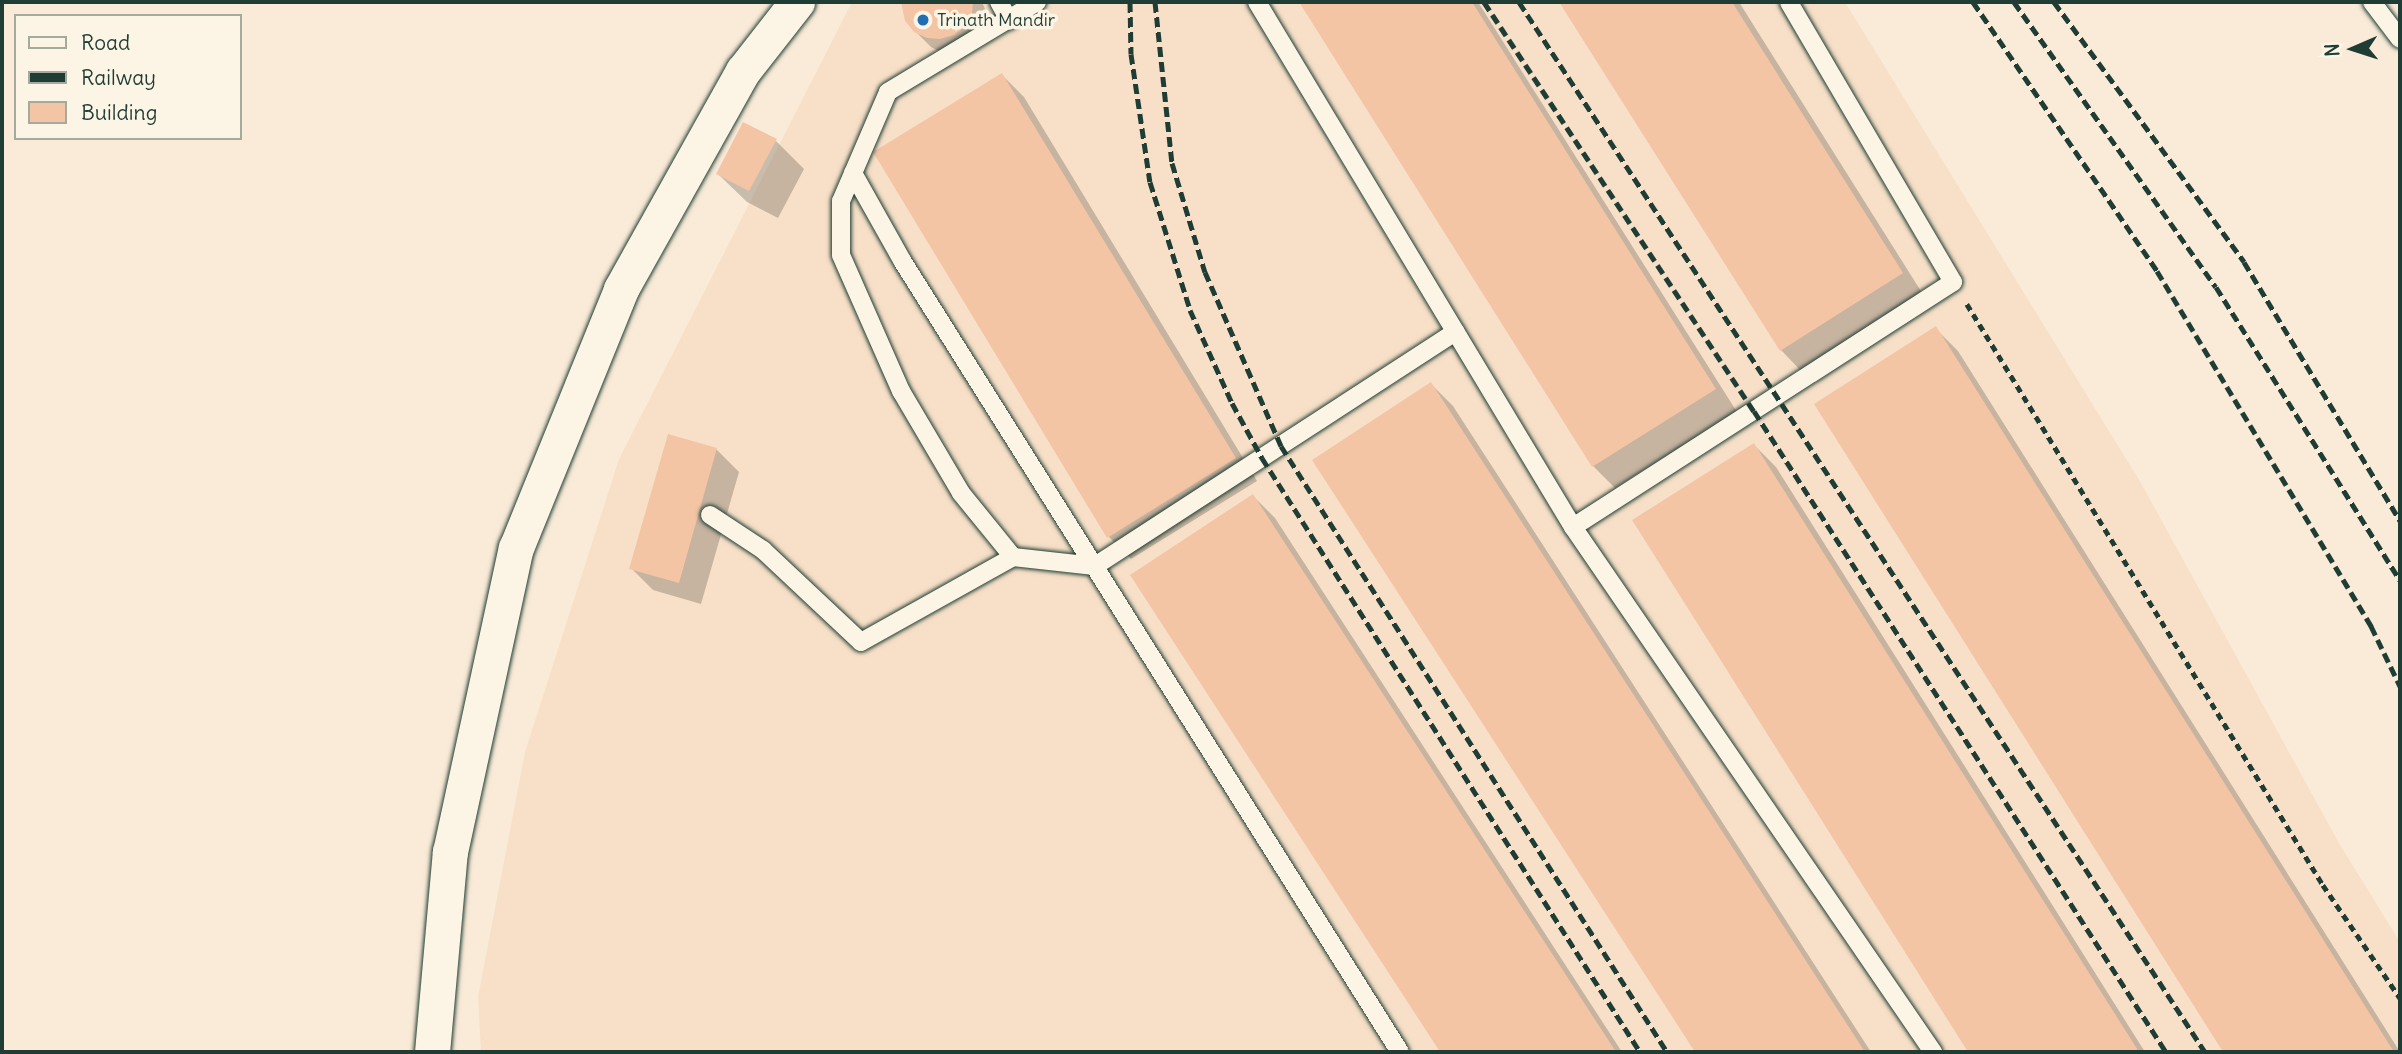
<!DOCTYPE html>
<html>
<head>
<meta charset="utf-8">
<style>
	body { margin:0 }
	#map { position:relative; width:2402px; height:1054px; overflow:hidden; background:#faebd8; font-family:Delius,sans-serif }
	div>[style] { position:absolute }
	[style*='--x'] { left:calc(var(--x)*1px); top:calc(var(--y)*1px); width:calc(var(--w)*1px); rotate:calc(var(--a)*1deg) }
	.built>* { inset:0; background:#f8e0c8 }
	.shadow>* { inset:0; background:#0003 }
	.building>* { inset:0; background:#f4c5a4 }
	.path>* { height:4.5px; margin-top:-2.25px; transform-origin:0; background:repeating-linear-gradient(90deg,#1f3d34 0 7px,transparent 0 12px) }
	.roads { filter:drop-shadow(0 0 2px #1f3d34) drop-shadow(0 0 2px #1f3d34) }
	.lane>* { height:18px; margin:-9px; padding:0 9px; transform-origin:9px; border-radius:9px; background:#fcf5e5 }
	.street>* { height:35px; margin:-17.5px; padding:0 17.5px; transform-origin:17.5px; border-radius:17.5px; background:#fcf5e5 }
	.rail>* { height:5px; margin-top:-2.5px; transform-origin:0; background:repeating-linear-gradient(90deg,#1f3d34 0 10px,transparent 0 15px) }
	.dots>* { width:19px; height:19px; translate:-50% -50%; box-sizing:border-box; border:4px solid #fcf5e5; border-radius:50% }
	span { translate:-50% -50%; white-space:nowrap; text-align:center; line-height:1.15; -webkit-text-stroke:7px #fcf5e5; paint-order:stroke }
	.poi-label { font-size:18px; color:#1f3d34 }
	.left { translate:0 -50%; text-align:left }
	.frame { position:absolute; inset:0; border:4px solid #1f3d34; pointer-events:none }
	.legend { position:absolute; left:14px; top:14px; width:228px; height:126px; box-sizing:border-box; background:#fcf5e5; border:2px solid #a4ab9e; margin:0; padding:9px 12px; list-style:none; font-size:21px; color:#1f3d34 }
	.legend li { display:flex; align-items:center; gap:14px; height:35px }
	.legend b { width:35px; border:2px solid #a4ab9e }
	.north { position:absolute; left:2318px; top:14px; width:70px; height:70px; -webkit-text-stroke:5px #fcf5e5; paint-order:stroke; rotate:267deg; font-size:19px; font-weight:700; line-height:28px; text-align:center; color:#1f3d34 }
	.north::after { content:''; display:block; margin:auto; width:24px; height:32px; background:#1f3d34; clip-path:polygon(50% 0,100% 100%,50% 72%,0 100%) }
</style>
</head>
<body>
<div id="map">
	<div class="built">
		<i style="clip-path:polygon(852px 2px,1845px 2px,2141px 483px,2339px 843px,2400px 942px,2400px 1052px,481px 1052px,478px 997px,525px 752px,619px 459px)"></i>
	</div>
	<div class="shadow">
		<i style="clip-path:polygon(903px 2px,982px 2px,988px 16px,987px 29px,943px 53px,931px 47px,915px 31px)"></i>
		<i style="clip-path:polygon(1301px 2px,1478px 2px,1737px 412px,1615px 488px,1593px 466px)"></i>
		<i style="clip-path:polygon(1561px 2px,1739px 2px,1924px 296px,1803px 373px,1781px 350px)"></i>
		<i style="clip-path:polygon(1002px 75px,1024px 97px,1257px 481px,1131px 559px,1109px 537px)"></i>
		<i style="clip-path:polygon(775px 140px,804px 169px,778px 218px,747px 202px,718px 174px)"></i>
		<i style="clip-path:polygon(1936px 329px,1958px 351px,2400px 1052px,2226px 1052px,1816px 405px)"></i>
		<i style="clip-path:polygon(1431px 384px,1453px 406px,1871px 1052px,1698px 1052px,1314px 460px)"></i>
		<i style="clip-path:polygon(669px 436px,717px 450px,739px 472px,701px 604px,653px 590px,631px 568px)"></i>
		<i style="clip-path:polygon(1754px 445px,1776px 467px,2145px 1052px,1970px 1052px,1634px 521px)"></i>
		<i style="clip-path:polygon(1253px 496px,1275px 518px,1622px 1052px,1442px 1052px,1132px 576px)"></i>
	</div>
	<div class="building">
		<i style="clip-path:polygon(901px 2px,973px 2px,972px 14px,966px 26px,954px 35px,940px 39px,927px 38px,914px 32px,905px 21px)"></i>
		<i style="clip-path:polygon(1299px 2px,1472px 2px,1716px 389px,1592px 467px)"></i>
		<i style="clip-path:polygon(1559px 2px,1732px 2px,1903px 273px,1780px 351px)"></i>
		<i style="clip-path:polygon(1002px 73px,1236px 458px,1107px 538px,873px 152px)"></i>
		<i style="clip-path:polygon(743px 122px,777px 139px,749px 191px,716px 174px)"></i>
		<i style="clip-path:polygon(1936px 326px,2394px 1052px,2223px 1052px,1814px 404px)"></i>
		<i style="clip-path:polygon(1431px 382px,1865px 1052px,1695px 1052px,1312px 460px)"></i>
		<i style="clip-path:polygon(668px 434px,717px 448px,679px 583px,629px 569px)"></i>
		<i style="clip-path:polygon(1754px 443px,2139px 1052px,1968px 1052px,1632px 520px)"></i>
		<i style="clip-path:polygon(1253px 494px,1616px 1052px,1440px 1052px,1130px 575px)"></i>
	</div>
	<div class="path">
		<i style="--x:1967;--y:304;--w:681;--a:58.5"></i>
		<i style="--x:2323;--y:885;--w:137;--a:55.7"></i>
	</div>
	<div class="roads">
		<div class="lane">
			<i style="--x:999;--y:2;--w:21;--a:61"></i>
			<i style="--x:1037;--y:2;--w:174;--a:148.9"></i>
			<i style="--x:888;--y:92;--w:119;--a:113.3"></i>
			<i style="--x:841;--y:201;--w:54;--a:90"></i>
			<i style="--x:841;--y:255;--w:149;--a:66.2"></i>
			<i style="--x:901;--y:391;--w:118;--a:59.5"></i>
			<i style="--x:961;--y:493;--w:82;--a:50.9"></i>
			<i style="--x:1013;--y:557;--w:82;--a:6.3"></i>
			<i style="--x:1095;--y:566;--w:430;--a:-33"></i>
			<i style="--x:1257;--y:2;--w:613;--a:58.96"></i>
			<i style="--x:1573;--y:527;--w:637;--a:55.56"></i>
			<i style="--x:2372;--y:2;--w:46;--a:52.9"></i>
			<i style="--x:853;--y:173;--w:102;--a:60.7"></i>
			<i style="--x:903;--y:262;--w:933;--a:57.83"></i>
			<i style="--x:710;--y:515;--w:64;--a:33.4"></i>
			<i style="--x:763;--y:550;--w:134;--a:43.2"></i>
			<i style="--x:861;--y:642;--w:174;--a:-29.2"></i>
			<i style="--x:1573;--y:527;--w:452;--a:-32.8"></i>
			<i style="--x:1953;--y:282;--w:324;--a:-120.4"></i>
		</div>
		<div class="street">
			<i style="--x:432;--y:1052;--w:201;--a:-84.9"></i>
			<i style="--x:450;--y:852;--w:311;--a:-77.8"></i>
			<i style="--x:516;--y:548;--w:279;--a:-67.9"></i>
			<i style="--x:621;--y:289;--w:250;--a:-60.8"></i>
			<i style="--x:743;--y:71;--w:88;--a:-52"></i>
		</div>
	</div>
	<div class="rail">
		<i style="--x:1130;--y:2;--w:52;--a:88.9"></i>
		<i style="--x:1131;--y:54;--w:129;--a:81.6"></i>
		<i style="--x:1150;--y:182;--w:134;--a:72.6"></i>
		<i style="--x:1190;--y:310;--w:102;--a:65.7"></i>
		<i style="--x:1232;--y:403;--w:63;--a:61.4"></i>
		<i style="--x:1262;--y:458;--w:704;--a:57.53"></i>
		<i style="--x:1155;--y:2;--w:162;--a:84"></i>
		<i style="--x:1172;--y:163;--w:114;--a:73.2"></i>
		<i style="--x:1205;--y:272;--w:190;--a:66.4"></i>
		<i style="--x:1281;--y:446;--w:718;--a:57.5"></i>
		<i style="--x:1484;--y:2;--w:490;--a:56.6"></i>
		<i style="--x:1754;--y:411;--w:762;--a:57.27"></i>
		<i style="--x:1519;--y:2;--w:1254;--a:56.84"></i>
		<i style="--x:1973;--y:2;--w:326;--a:55.6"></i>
		<i style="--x:2157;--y:271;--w:415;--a:58.9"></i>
		<i style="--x:2371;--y:626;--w:67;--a:64.2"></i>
		<i style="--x:2014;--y:2;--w:349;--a:54.7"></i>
		<i style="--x:2216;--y:287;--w:346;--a:57.9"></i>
		<i style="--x:2054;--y:2;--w:322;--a:53.8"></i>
		<i style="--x:2244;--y:262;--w:302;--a:58.9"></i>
	</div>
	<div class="dots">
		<i style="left:923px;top:20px;background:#1f6fb2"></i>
	</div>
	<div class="poi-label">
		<span class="left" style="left:937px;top:20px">Trinath Mandir</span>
	</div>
	<div class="frame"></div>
	<ul class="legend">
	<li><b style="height:9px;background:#fcf5e5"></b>Road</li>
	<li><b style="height:9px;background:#1f3d34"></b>Railway</li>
	<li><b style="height:19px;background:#f4c5a4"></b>Building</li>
	</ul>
	<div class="north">N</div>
</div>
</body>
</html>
